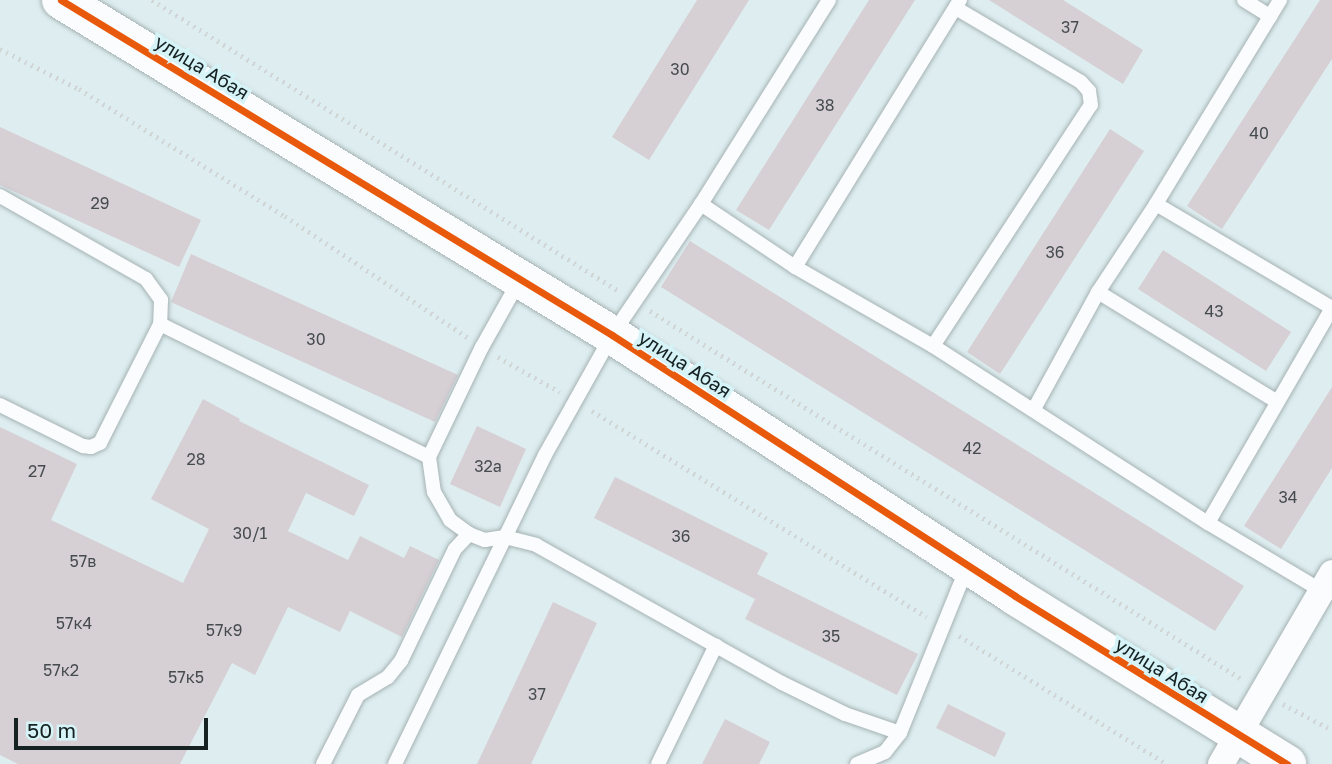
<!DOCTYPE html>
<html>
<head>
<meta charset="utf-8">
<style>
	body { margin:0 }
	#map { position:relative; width:1332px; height:764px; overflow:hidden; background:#deeef0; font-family:"Golos Text",sans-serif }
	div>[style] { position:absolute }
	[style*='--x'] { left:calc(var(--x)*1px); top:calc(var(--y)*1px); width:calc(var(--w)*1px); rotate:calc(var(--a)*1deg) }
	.building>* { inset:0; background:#d6cfd4 }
	.path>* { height:4.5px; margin-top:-2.25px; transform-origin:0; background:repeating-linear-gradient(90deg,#d0d5d6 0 2px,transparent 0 7px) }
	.roads { filter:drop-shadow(0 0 2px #a6b2b4) drop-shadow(0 0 2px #a6b2b4) }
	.lane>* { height:14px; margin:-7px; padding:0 7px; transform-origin:7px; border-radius:7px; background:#fafcfd }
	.street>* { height:26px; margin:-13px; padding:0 13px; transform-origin:13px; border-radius:13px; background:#fafcfd }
	.secondary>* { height:38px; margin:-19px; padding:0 19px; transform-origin:19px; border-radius:19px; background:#fafcfd }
	.cycleway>* { height:7px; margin:-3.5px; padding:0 3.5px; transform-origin:3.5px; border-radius:3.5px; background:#e8590c }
	span { translate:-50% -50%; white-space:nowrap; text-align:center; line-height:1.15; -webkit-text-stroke:7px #d6f4f8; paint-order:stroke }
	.number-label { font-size:16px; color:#464c4e }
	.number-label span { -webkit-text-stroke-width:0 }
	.street-label { font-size:19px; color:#162122 }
	.scale { position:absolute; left:14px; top:718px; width:194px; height:32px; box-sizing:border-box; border:4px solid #162122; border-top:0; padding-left:9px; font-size:21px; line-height:24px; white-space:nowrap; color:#162122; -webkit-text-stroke:5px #d6f4f8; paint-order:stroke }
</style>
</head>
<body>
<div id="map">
	<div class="building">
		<i style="clip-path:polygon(697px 0,749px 0,649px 160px,612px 137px)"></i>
		<i style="clip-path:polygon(869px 0,915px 0,769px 230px,736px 210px)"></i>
		<i style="clip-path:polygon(989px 0,1063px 0,1143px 50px,1123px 84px)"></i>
		<i style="clip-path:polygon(1320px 0,1332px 0,1332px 59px,1222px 229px,1187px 206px)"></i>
		<i style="clip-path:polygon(0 127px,201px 220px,179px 267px,0 185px)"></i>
		<i style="clip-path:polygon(1110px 129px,1144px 151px,1000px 374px,967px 352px)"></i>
		<i style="clip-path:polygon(690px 241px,1244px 586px,1215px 631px,661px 287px)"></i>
		<i style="clip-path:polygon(1163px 250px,1291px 332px,1266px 371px,1138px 289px)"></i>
		<i style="clip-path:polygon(191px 254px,458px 375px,435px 422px,171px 302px)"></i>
		<i style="clip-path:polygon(1332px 387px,1332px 468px,1281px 549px,1244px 526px)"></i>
		<i style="clip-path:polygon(203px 399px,240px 419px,239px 421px,369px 485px,354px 516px,306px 493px,288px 531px,348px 560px,360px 536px,404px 558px,410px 546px,439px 560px,402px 637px,350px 611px,340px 632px,288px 607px,255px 675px,232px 663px,180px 764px,18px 764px,0 755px,0 427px,77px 464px,51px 520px,183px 583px,209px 529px,151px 499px)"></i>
		<i style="clip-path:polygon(477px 426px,526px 449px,500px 507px,450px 484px)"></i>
		<i style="clip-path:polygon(615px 477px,768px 553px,757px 574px,918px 654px,897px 695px,745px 619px,755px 599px,594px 518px)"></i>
		<i style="clip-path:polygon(553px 602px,597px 623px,531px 764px,477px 764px)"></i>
		<i style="clip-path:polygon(948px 704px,1006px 733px,995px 757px,936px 728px)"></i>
		<i style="clip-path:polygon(725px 719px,770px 742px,759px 764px,702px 764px)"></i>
	</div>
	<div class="path">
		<i style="--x:152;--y:0;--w:550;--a:31.93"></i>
		<i style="--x:0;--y:49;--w:89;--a:26.9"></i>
		<i style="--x:79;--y:89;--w:242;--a:31.7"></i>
		<i style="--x:285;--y:216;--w:219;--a:33.6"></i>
		<i style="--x:650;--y:311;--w:698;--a:31.89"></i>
		<i style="--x:498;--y:357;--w:71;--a:29.4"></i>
		<i style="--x:592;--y:411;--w:393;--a:31.6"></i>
		<i style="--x:959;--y:636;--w:244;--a:31.6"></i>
		<i style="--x:1283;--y:704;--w:55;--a:28"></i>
	</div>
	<div class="roads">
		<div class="lane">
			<i style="--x:1244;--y:0;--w:31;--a:32"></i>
			<i style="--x:0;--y:196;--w:168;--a:29.6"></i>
			<i style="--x:146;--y:279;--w:26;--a:54"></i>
			<i style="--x:161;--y:300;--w:24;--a:92"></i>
			<i style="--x:160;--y:324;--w:300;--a:26.3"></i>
			<i style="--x:429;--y:457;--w:35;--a:82"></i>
			<i style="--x:434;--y:492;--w:32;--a:60"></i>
			<i style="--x:450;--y:520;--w:24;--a:36"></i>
			<i style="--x:701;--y:204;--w:113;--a:33.8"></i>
			<i style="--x:795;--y:267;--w:159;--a:29.8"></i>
			<i style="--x:933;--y:346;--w:327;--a:32.8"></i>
			<i style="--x:1208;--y:523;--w:139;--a:30.8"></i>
			<i style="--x:1156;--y:204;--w:204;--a:30.6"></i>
			<i style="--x:1332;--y:308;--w:248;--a:120"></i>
			<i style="--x:795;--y:267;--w:314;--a:-58.3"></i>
			<i style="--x:1098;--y:292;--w:209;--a:31.5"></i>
			<i style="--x:933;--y:346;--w:288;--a:-56.8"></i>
			<i style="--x:1091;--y:105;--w:14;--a:-98"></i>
			<i style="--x:1089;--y:91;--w:12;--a:-132"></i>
			<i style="--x:1081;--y:82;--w:145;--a:-149.4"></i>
			<i style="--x:0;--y:405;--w:93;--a:26.3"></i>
			<i style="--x:83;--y:446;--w:8;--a:7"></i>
			<i style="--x:91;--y:447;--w:10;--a:-24"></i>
			<i style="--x:100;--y:443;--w:133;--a:-63.2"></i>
			<i style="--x:1034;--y:409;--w:133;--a:-61.3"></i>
			<i style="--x:1098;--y:292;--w:105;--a:-56.6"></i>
			<i style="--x:1156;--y:204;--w:239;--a:-58.7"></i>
			<i style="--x:429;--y:457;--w:122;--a:-64.3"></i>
			<i style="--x:482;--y:347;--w:76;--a:-60.7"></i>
			<i style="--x:323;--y:764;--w:77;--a:-63.1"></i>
			<i style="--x:358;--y:695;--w:35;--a:-31"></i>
			<i style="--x:388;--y:677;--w:21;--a:-51"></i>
			<i style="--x:401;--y:661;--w:124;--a:-64.3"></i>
			<i style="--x:455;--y:549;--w:21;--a:-47"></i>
			<i style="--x:469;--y:534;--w:17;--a:21"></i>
			<i style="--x:485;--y:540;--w:20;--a:-9"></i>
			<i style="--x:505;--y:537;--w:32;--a:14"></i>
			<i style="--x:536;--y:545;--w:282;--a:29.3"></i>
			<i style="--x:782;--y:683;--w:70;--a:26.2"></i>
			<i style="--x:845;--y:714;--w:58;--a:19.1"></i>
			<i style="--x:395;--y:764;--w:343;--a:-64.1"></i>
			<i style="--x:545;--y:455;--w:137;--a:-60.8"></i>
			<i style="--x:612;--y:335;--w:158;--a:-55.8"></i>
			<i style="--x:701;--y:204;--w:241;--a:-57.9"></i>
			<i style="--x:658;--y:764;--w:132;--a:-64"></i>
			<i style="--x:857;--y:764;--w:30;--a:-23"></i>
			<i style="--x:885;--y:752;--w:24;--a:-52"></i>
			<i style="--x:900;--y:733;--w:179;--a:-68"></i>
		</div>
		<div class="street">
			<i style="--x:1221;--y:764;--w:221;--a:-59.8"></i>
		</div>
		<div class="secondary">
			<i style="--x:61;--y:0;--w:645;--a:31.3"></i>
			<i style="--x:612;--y:335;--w:480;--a:32.9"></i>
			<i style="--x:1015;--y:596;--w:320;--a:31.7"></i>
		</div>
	</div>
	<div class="cycleway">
		<i style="--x:61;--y:0;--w:645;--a:31.3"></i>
		<i style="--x:612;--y:335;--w:480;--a:32.9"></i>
		<i style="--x:1015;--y:596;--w:320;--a:31.7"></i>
	</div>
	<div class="number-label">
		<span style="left:1070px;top:27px">37</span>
		<span style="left:680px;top:69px">30</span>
		<span style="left:825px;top:105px">38</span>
		<span style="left:1259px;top:133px">40</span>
		<span style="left:100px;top:203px">29</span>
		<span style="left:1055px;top:252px">36</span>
		<span style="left:1214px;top:311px">43</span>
		<span style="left:316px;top:339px">30</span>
		<span style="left:972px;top:448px">42</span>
		<span style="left:196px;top:459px">28</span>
		<span style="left:488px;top:466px">32а</span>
		<span style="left:37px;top:471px">27</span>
		<span style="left:1288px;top:497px">34</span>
		<span style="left:250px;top:533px">30/1</span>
		<span style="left:681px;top:536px">36</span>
		<span style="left:83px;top:561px">57в</span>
		<span style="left:74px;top:623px">57к4</span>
		<span style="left:224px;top:630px">57к9</span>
		<span style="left:831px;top:636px">35</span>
		<span style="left:61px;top:670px">57к2</span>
		<span style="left:186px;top:677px">57к5</span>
		<span style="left:537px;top:694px">37</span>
	</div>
	<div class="street-label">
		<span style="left:202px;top:67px;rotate:31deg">улица Абая</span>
		<span style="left:685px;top:364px;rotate:33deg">улица Абая</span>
		<span style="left:1162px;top:670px;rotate:32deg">улица Абая</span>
	</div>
	<div class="scale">50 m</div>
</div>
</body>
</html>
